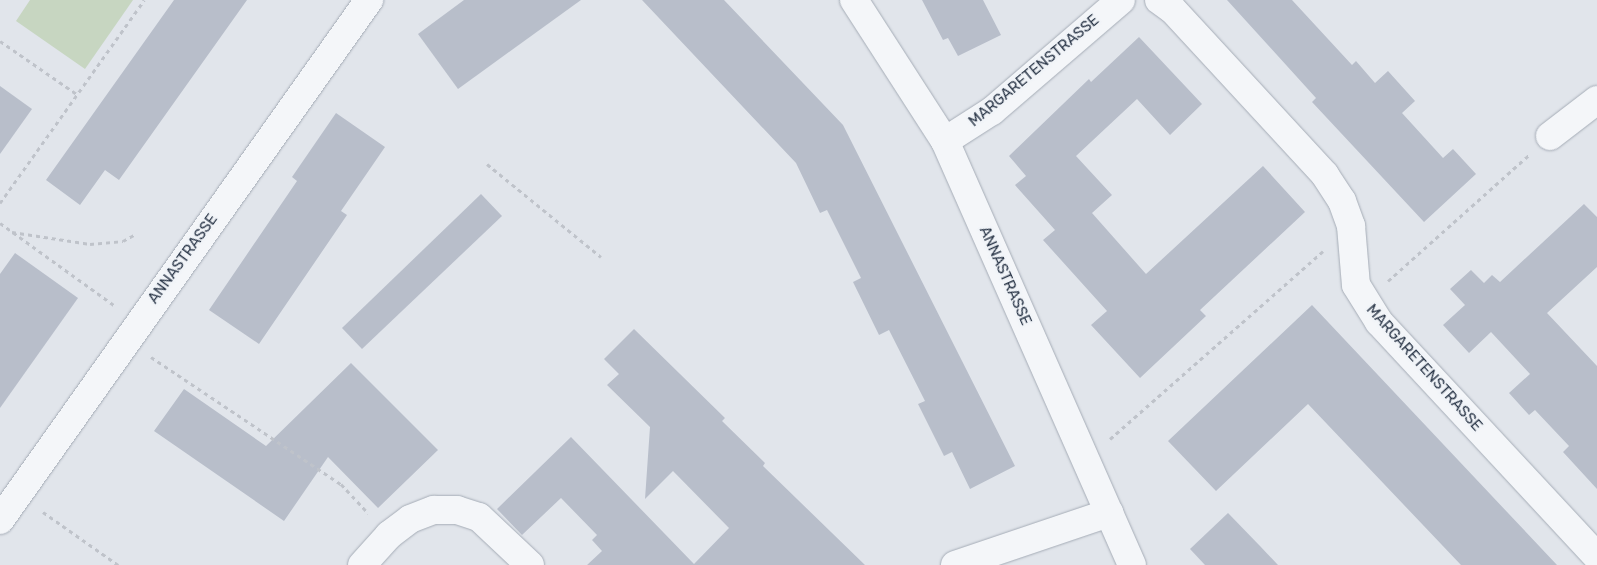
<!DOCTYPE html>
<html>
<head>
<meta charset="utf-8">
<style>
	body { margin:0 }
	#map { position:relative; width:1597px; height:565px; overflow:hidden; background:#e1e5eb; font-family:Rubik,sans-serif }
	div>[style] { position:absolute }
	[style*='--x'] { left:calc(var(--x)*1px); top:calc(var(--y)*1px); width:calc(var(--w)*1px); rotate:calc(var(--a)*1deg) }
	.green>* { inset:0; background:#c7d6c1 }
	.building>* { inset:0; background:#b8beca }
	.path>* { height:3px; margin-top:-1.5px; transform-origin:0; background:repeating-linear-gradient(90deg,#bfc3ca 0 4px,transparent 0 8px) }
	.roads { filter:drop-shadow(0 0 1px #a5acb6) drop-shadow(0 0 1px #a5acb6) }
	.minor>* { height:28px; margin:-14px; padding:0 14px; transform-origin:14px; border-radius:14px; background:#f4f6f9 }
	span { translate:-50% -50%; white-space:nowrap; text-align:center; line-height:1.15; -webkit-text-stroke:5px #f1f4f8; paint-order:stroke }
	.street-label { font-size:15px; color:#273345 }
</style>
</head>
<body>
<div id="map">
	<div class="green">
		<i style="clip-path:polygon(30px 0,133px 0,85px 69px,16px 21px)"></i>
	</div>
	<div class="building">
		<i style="clip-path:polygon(174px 0,247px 0,119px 180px,105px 170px,80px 205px,46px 180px)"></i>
		<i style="clip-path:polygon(464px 0,581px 0,458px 89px,418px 34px)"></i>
		<i style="clip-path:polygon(642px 0,724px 0,843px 125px,1015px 466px,970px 489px,952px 452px,944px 456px,918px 404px,925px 401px,889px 330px,879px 335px,853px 282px,861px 278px,827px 210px,820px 213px,796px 163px)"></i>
		<i style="clip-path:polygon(922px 0,983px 0,1001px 35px,958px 56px,948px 38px,943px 40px)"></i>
		<i style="clip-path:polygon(1227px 0,1292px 0,1352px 65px,1356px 61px,1375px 83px,1388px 71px,1415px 101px,1402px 113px,1443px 158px,1453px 149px,1476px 174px,1424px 222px,1312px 102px,1316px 98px)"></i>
		<i style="clip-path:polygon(1139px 37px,1202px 104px,1170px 135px,1137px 99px,1076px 156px,1112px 195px,1092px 213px,1146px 274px,1263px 166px,1305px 212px,1200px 310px,1206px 316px,1140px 378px,1091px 325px,1107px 311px,1043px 240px,1055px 230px,1015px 185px,1026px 176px,1009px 156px,1089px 79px,1091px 82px)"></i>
		<i style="clip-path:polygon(0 86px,32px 109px,0 154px)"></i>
		<i style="clip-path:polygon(336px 113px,385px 147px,341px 211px,347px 215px,259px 344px,209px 310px,297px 181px,292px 177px)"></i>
		<i style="clip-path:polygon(481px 194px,502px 216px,362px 349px,342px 328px)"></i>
		<i style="clip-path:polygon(1584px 204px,1597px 217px,1597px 267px,1547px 313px,1597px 366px,1597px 489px,1563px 452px,1569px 446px,1535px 410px,1529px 415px,1509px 393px,1530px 374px,1491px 332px,1469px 353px,1443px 325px,1465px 305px,1450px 289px,1471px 270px,1484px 283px,1492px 275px,1500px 282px)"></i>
		<i style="clip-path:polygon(15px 253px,78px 298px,0 408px,0 274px)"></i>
		<i style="clip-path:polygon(1312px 305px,1557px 565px,1461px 565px,1308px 404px,1216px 491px,1168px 441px)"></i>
		<i style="clip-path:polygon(634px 329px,725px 418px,722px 421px,765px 463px,763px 466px,865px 565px,587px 565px,602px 551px,592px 540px,597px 535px,561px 498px,522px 535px,497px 509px,571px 437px,694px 564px,729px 528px,673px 471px,645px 499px,650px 427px,607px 385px,619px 374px,604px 359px)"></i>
		<i style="clip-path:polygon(351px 363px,438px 450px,378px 508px,328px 457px,284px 521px,154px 431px,184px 389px,266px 446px)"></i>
		<i style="clip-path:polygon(1228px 513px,1260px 546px,1278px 565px,1205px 565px,1190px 549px)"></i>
	</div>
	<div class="path">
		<i style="--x:0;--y:41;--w:95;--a:34.7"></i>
		<i style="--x:487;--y:164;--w:147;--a:39.2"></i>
		<i style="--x:0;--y:203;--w:249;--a:-54.6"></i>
		<i style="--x:0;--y:223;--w:142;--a:35.8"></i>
		<i style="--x:12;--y:232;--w:79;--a:8.7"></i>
		<i style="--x:90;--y:244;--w:33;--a:-5"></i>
		<i style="--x:123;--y:241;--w:13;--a:-29"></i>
		<i style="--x:1388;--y:281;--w:189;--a:-41.8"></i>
		<i style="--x:151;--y:357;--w:229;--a:33.8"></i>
		<i style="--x:341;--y:484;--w:40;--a:47"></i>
		<i style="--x:1110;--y:439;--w:284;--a:-41.4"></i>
		<i style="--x:43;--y:512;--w:92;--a:35.2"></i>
	</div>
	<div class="roads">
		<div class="minor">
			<i style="--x:854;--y:0;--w:168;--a:57.2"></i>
			<i style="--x:945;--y:141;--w:463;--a:66.2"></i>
			<i style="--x:1159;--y:0;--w:17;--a:36"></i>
			<i style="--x:1173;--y:10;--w:224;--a:47.3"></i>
			<i style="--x:1325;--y:175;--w:31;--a:57"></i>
			<i style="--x:1342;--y:201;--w:27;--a:70"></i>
			<i style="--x:1351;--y:226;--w:59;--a:85.2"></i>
			<i style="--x:1356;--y:285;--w:44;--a:58.1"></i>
			<i style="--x:1379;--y:322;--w:321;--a:47.1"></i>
			<i style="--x:1550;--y:136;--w:59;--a:-37.5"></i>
			<i style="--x:945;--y:141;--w:56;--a:-32.6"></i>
			<i style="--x:992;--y:111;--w:170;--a:-40.7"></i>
			<i style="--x:0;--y:520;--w:638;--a:-54.64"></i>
			<i style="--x:362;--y:565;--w:40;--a:-48"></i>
			<i style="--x:389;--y:535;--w:26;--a:-37"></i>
			<i style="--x:410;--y:519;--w:26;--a:-21"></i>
			<i style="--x:434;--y:510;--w:23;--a:0"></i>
			<i style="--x:457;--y:510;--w:23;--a:18"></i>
			<i style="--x:479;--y:517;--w:70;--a:43.3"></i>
			<i style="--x:955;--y:565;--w:163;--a:-18.7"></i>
		</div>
	</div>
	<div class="street-label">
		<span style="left:1034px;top:71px;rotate:-40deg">MARGARETENSTRASSE</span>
		<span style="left:183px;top:259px;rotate:-54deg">ANNASTRASSE</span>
		<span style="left:1005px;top:276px;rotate:66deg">ANNASTRASSE</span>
		<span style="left:1424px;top:368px;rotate:48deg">MARGARETENSTRASSE</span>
	</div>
</div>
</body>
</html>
